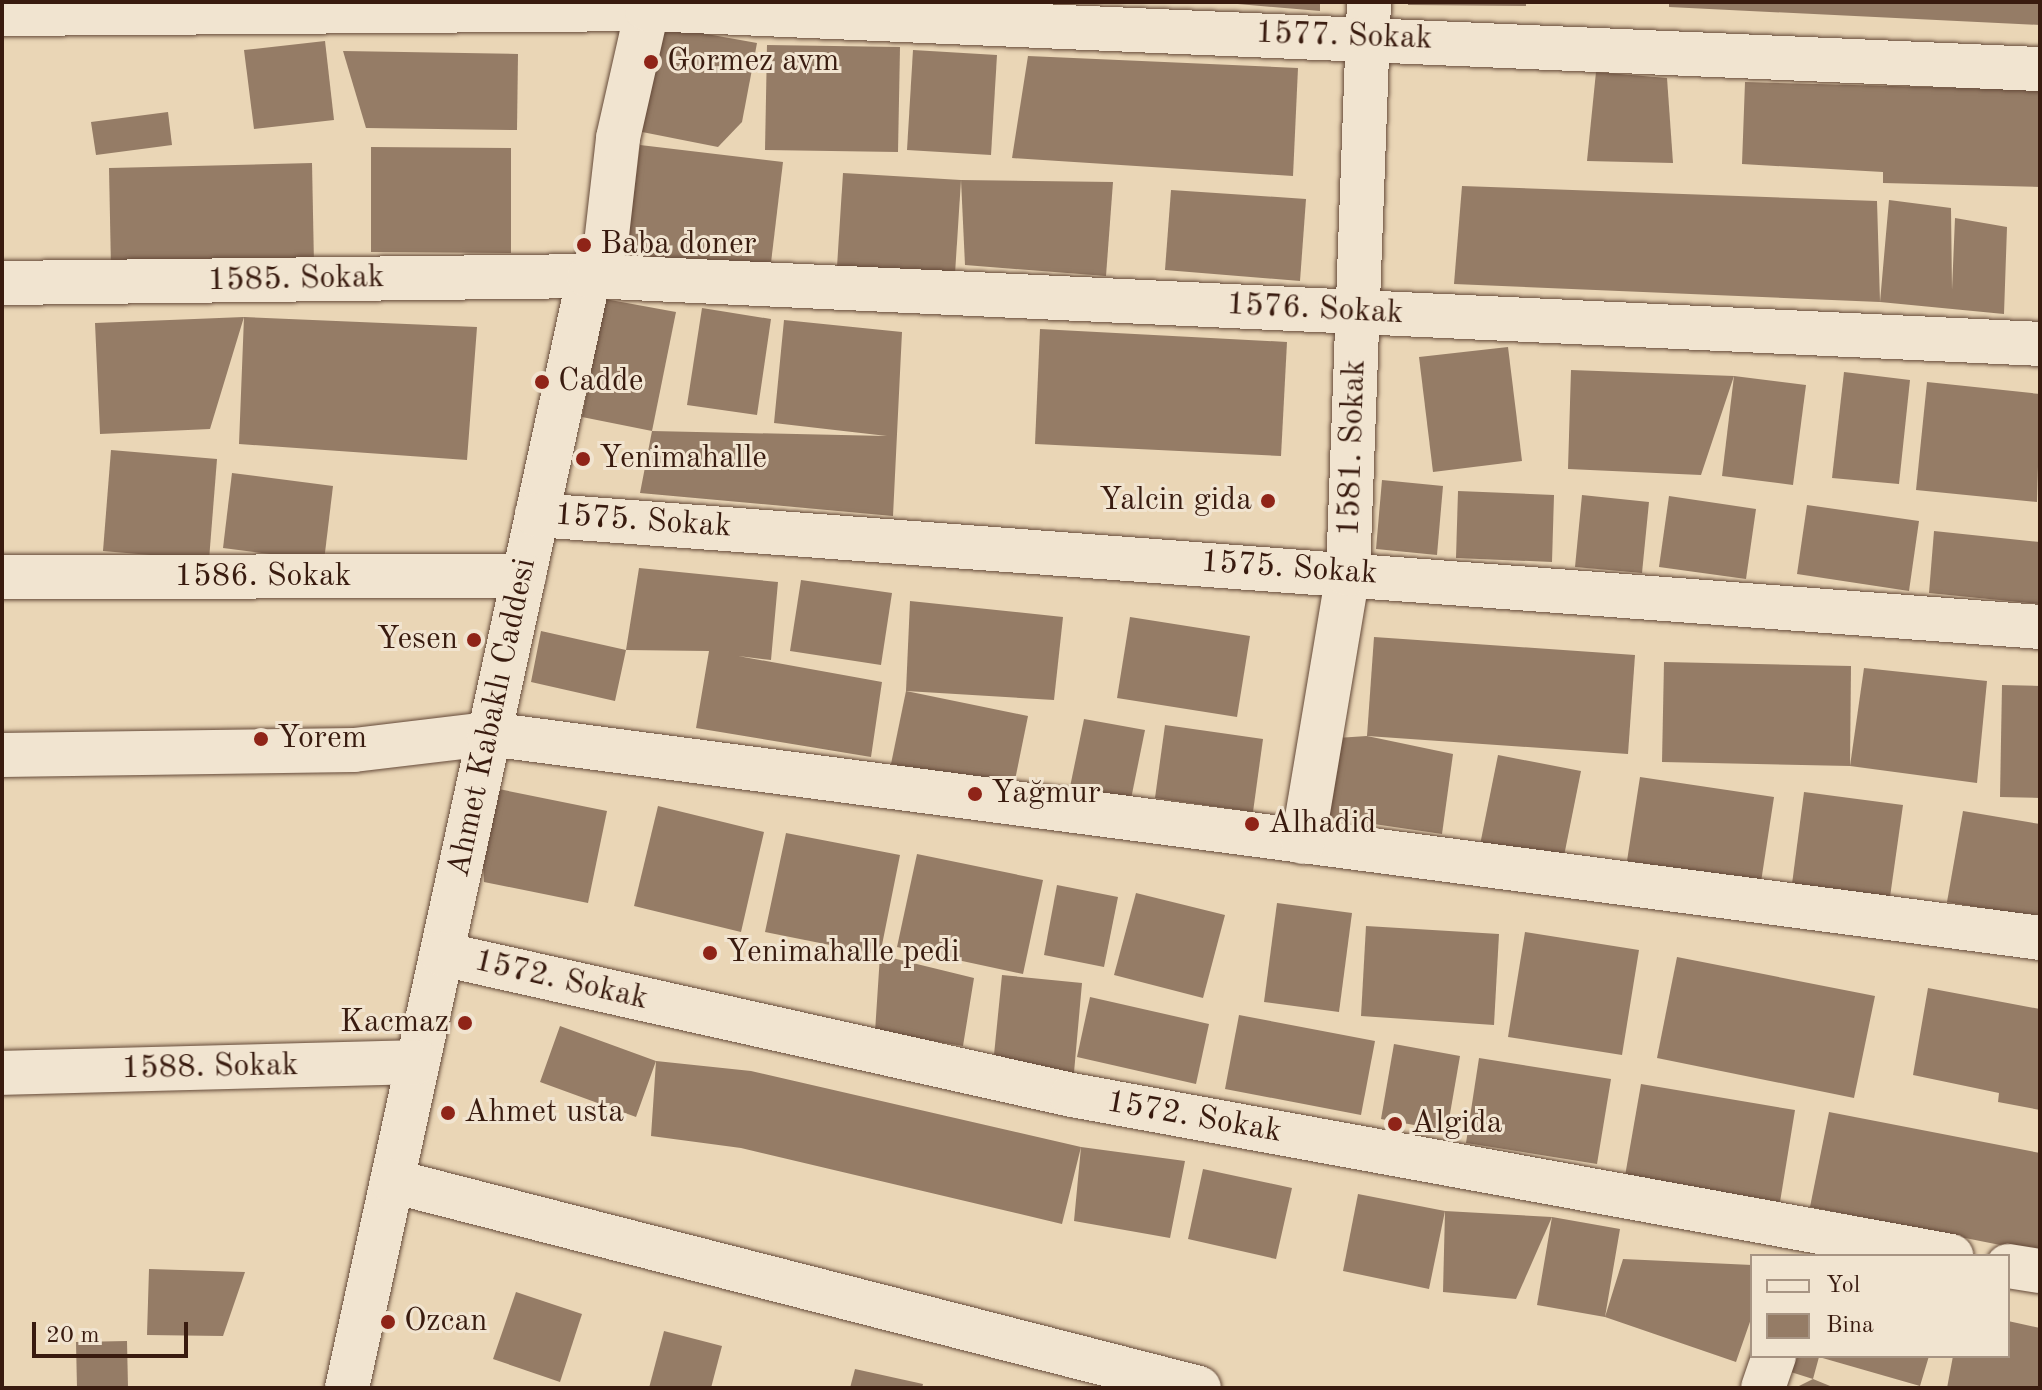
<!DOCTYPE html>
<html>
<head>
<meta charset="utf-8">
<style>
	body { margin:0 }
	#map { position:relative; width:2042px; height:1390px; overflow:hidden; background:#ead6b6; font-family:"Old Standard TT",serif }
	div>[style] { position:absolute }
	[style*='--x'] { left:calc(var(--x)*1px); top:calc(var(--y)*1px); width:calc(var(--w)*1px); rotate:calc(var(--a)*1deg) }
	.building>* { inset:0; background:#957c66 }
	.roads { filter:drop-shadow(0 0 2px #654a39) drop-shadow(0 0 2px #654a39) }
	.pedestrian>* { height:44px; margin:-22px; padding:0 22px; transform-origin:22px; border-radius:22px; background:#f1e4d0 }
	.minor>* { height:44px; margin:-22px; padding:0 22px; transform-origin:22px; border-radius:22px; background:#f1e4d0 }
	.dots>* { width:22px; height:22px; translate:-50% -50%; box-sizing:border-box; border:4px solid #f1e4d0; border-radius:50% }
	span { translate:-50% -50%; white-space:nowrap; text-align:center; line-height:1.15; -webkit-text-stroke:6px #f1e4d0; paint-order:stroke }
	.street-label { font-size:32px; color:#391b0f }
	.poi-label { font-size:32px; color:#391b0f }
	.left { translate:0 -50%; text-align:left }
	.right { translate:-100% -50%; text-align:right }
	.frame { position:absolute; inset:0; border:4px solid #391b0f; pointer-events:none }
	.legend { position:absolute; left:1750px; top:1254px; width:260px; height:104px; box-sizing:border-box; background:#f1e4d0; border:2px solid #a79483; margin:0; padding:10px 14px; list-style:none; font-size:24px; color:#391b0f }
	.legend li { display:flex; align-items:center; gap:16px; height:40px }
	.legend b { width:40px; border:2px solid #a79483 }
	.scale { position:absolute; left:32px; top:1322px; width:156px; height:36px; box-sizing:border-box; border:4px solid #391b0f; border-top:0; padding-left:10px; font-size:24px; line-height:28px; white-space:nowrap; color:#391b0f; -webkit-text-stroke:6px #f1e4d0; paint-order:stroke }
</style>
</head>
<body>
<div id="map">
	<div class="building">
		<i style="clip-path:polygon(1215px 2px,1320px 2px,1320px 11px)"></i>
		<i style="clip-path:polygon(1408px 2px,1526px 2px,1526px 6px,1408px 5px)"></i>
		<i style="clip-path:polygon(1669px 2px,2040px 2px,2040px 25px,1669px 7px)"></i>
		<i style="clip-path:polygon(651px 24px,757px 43px,742px 122px,718px 147px,632px 130px)"></i>
		<i style="clip-path:polygon(325px 41px,334px 120px,254px 129px,244px 50px)"></i>
		<i style="clip-path:polygon(767px 45px,900px 47px,898px 152px,765px 150px)"></i>
		<i style="clip-path:polygon(913px 50px,997px 55px,991px 155px,907px 150px)"></i>
		<i style="clip-path:polygon(343px 51px,518px 54px,517px 130px,366px 128px)"></i>
		<i style="clip-path:polygon(1028px 56px,1298px 68px,1293px 176px,1012px 158px)"></i>
		<i style="clip-path:polygon(1596px 72px,1667px 78px,1673px 163px,1587px 161px)"></i>
		<i style="clip-path:polygon(1745px 82px,2040px 90px,2040px 187px,1883px 183px,1883px 172px,1742px 164px)"></i>
		<i style="clip-path:polygon(168px 112px,172px 145px,96px 155px,91px 122px)"></i>
		<i style="clip-path:polygon(640px 145px,783px 162px,770px 271px,626px 254px)"></i>
		<i style="clip-path:polygon(371px 147px,511px 148px,511px 253px,371px 252px)"></i>
		<i style="clip-path:polygon(312px 163px,314px 264px,111px 268px,109px 168px)"></i>
		<i style="clip-path:polygon(843px 173px,961px 180px,955px 274px,837px 267px)"></i>
		<i style="clip-path:polygon(961px 180px,1113px 182px,1106px 276px,965px 265px)"></i>
		<i style="clip-path:polygon(1462px 186px,1877px 201px,1880px 302px,1454px 284px)"></i>
		<i style="clip-path:polygon(1171px 190px,1306px 199px,1300px 281px,1165px 270px)"></i>
		<i style="clip-path:polygon(1889px 200px,1951px 208px,1952px 290px,1955px 218px,2007px 227px,2004px 314px,1880px 302px)"></i>
		<i style="clip-path:polygon(605px 299px,676px 312px,652px 431px,582px 417px)"></i>
		<i style="clip-path:polygon(702px 308px,771px 319px,757px 415px,687px 405px)"></i>
		<i style="clip-path:polygon(244px 317px,477px 327px,467px 460px,239px 444px,244px 317px,210px 429px,100px 434px,95px 323px)"></i>
		<i style="clip-path:polygon(784px 320px,902px 332px,893px 516px,640px 493px,652px 431px,887px 436px,774px 423px)"></i>
		<i style="clip-path:polygon(1040px 329px,1287px 342px,1281px 456px,1035px 444px)"></i>
		<i style="clip-path:polygon(1508px 347px,1522px 461px,1433px 472px,1419px 357px)"></i>
		<i style="clip-path:polygon(1571px 370px,1734px 376px,1701px 475px,1568px 469px)"></i>
		<i style="clip-path:polygon(1844px 372px,1910px 380px,1899px 484px,1832px 478px)"></i>
		<i style="clip-path:polygon(1734px 376px,1806px 385px,1793px 485px,1722px 476px)"></i>
		<i style="clip-path:polygon(1927px 382px,2040px 394px,2037px 502px,1916px 490px)"></i>
		<i style="clip-path:polygon(111px 450px,217px 459px,209px 560px,103px 551px)"></i>
		<i style="clip-path:polygon(232px 473px,333px 486px,324px 561px,223px 548px)"></i>
		<i style="clip-path:polygon(1382px 480px,1443px 486px,1437px 555px,1376px 549px)"></i>
		<i style="clip-path:polygon(1458px 491px,1554px 495px,1552px 562px,1456px 558px)"></i>
		<i style="clip-path:polygon(1582px 495px,1649px 502px,1642px 573px,1575px 567px)"></i>
		<i style="clip-path:polygon(1669px 496px,1756px 509px,1746px 579px,1659px 567px)"></i>
		<i style="clip-path:polygon(1807px 505px,1919px 521px,1909px 591px,1797px 574px)"></i>
		<i style="clip-path:polygon(1934px 531px,2040px 542px,2040px 604px,1929px 593px)"></i>
		<i style="clip-path:polygon(639px 568px,778px 582px,771px 660px,738px 656px,882px 682px,871px 757px,696px 728px,709px 651px,626px 650px,615px 701px,531px 682px,541px 631px,626px 650px)"></i>
		<i style="clip-path:polygon(801px 580px,892px 593px,881px 665px,790px 651px)"></i>
		<i style="clip-path:polygon(910px 601px,1063px 617px,1054px 700px,906px 691px)"></i>
		<i style="clip-path:polygon(1130px 617px,1250px 636px,1237px 717px,1117px 698px)"></i>
		<i style="clip-path:polygon(1374px 637px,1635px 655px,1628px 754px,1367px 736px)"></i>
		<i style="clip-path:polygon(1664px 662px,1851px 666px,1850px 766px,1662px 762px)"></i>
		<i style="clip-path:polygon(1864px 668px,1987px 681px,1977px 783px,1850px 766px)"></i>
		<i style="clip-path:polygon(2002px 685px,2040px 686px,2040px 798px,2000px 797px)"></i>
		<i style="clip-path:polygon(906px 691px,1028px 716px,1013px 790px,891px 764px)"></i>
		<i style="clip-path:polygon(1084px 719px,1145px 730px,1131px 799px,1070px 787px)"></i>
		<i style="clip-path:polygon(1165px 725px,1263px 739px,1253px 812px,1155px 798px)"></i>
		<i style="clip-path:polygon(1367px 736px,1453px 754px,1442px 834px,1326px 817px,1337px 738px)"></i>
		<i style="clip-path:polygon(1498px 755px,1581px 771px,1563px 861px,1480px 845px)"></i>
		<i style="clip-path:polygon(1640px 777px,1774px 797px,1761px 882px,1627px 861px)"></i>
		<i style="clip-path:polygon(479px 785px,607px 811px,588px 903px,484px 882px)"></i>
		<i style="clip-path:polygon(1804px 792px,1903px 805px,1890px 897px,1792px 884px)"></i>
		<i style="clip-path:polygon(658px 806px,764px 832px,741px 932px,634px 906px)"></i>
		<i style="clip-path:polygon(1963px 811px,2040px 824px,2040px 918px,1947px 902px)"></i>
		<i style="clip-path:polygon(786px 833px,900px 855px,880px 955px,974px 978px,963px 1046px,875px 1032px,880px 955px,765px 932px)"></i>
		<i style="clip-path:polygon(917px 854px,1043px 880px,1023px 974px,897px 947px)"></i>
		<i style="clip-path:polygon(1057px 885px,1118px 897px,1104px 967px,1044px 955px)"></i>
		<i style="clip-path:polygon(1136px 893px,1225px 915px,1203px 998px,1114px 975px)"></i>
		<i style="clip-path:polygon(1277px 903px,1352px 913px,1339px 1012px,1264px 1002px)"></i>
		<i style="clip-path:polygon(1366px 926px,1499px 934px,1494px 1025px,1361px 1016px)"></i>
		<i style="clip-path:polygon(1525px 932px,1639px 950px,1622px 1055px,1508px 1037px)"></i>
		<i style="clip-path:polygon(1677px 957px,1875px 996px,1854px 1098px,1657px 1058px)"></i>
		<i style="clip-path:polygon(1002px 975px,1082px 983px,1072px 1095px,994px 1055px)"></i>
		<i style="clip-path:polygon(1928px 988px,2040px 1009px,2040px 1110px,1998px 1102px,1999px 1093px,1913px 1075px)"></i>
		<i style="clip-path:polygon(1090px 997px,1209px 1024px,1196px 1084px,1077px 1057px)"></i>
		<i style="clip-path:polygon(1239px 1015px,1375px 1041px,1361px 1115px,1225px 1089px)"></i>
		<i style="clip-path:polygon(560px 1026px,656px 1061px,751px 1071px,1081px 1147px,1185px 1161px,1170px 1238px,1074px 1221px,1081px 1147px,1062px 1224px,741px 1148px,651px 1136px,656px 1061px,636px 1117px,540px 1082px)"></i>
		<i style="clip-path:polygon(1394px 1044px,1460px 1056px,1447px 1131px,1381px 1119px)"></i>
		<i style="clip-path:polygon(1479px 1058px,1611px 1079px,1597px 1164px,1466px 1143px)"></i>
		<i style="clip-path:polygon(1641px 1084px,1795px 1110px,1780px 1202px,1625px 1176px)"></i>
		<i style="clip-path:polygon(1829px 1112px,2040px 1153px,2040px 1253px,1810px 1207px)"></i>
		<i style="clip-path:polygon(1203px 1169px,1292px 1188px,1276px 1259px,1188px 1239px)"></i>
		<i style="clip-path:polygon(1358px 1194px,1445px 1211px,1429px 1289px,1343px 1271px)"></i>
		<i style="clip-path:polygon(1445px 1211px,1552px 1217px,1516px 1299px,1443px 1292px)"></i>
		<i style="clip-path:polygon(1552px 1217px,1620px 1229px,1605px 1317px,1623px 1259px,1752px 1265px,1752px 1316px,1736px 1362px,1605px 1317px,1537px 1305px)"></i>
		<i style="clip-path:polygon(149px 1269px,245px 1272px,223px 1336px,147px 1335px)"></i>
		<i style="clip-path:polygon(516px 1292px,582px 1314px,560px 1382px,493px 1359px)"></i>
		<i style="clip-path:polygon(2008px 1321px,2040px 1328px,2040px 1388px,1947px 1388px,1953px 1356px,2008px 1356px)"></i>
		<i style="clip-path:polygon(664px 1331px,722px 1346px,711px 1388px,649px 1388px)"></i>
		<i style="clip-path:polygon(127px 1341px,128px 1388px,77px 1388px,76px 1342px)"></i>
		<i style="clip-path:polygon(1775px 1356px,1929px 1356px,1920px 1386px,1819px 1357px,1813px 1379px,1772px 1366px)"></i>
		<i style="clip-path:polygon(855px 1369px,923px 1384px,922px 1388px,850px 1388px)"></i>
		<i style="clip-path:polygon(1813px 1379px,1835px 1388px,1795px 1388px)"></i>
	</div>
	<div class="roads">
		<div class="pedestrian">
			<i style="--x:347;--y:1388;--w:1138;--a:-77.72"></i>
			<i style="--x:589;--y:276;--w:36;--a:-62"></i>
			<i style="--x:606;--y:244;--w:107;--a:-83.5"></i>
			<i style="--x:618;--y:138;--w:139;--a:-77.2"></i>
		</div>
		<div class="minor">
			<i style="--x:2;--y:14;--w:645;--a:-0.44"></i>
			<i style="--x:647;--y:9;--w:1394;--a:2.47"></i>
			<i style="--x:2;--y:283;--w:587;--a:-0.68"></i>
			<i style="--x:589;--y:276;--w:1453;--a:2.68"></i>
			<i style="--x:537;--y:515;--w:1507;--a:4.26"></i>
			<i style="--x:2;--y:577;--w:522;--a:-0.11"></i>
			<i style="--x:2;--y:755;--w:352;--a:-0.8"></i>
			<i style="--x:354;--y:750;--w:136;--a:-6.8"></i>
			<i style="--x:489;--y:734;--w:1564;--a:7.49"></i>
			<i style="--x:1303;--y:842;--w:272;--a:-80.5"></i>
			<i style="--x:1348;--y:574;--w:572;--a:-87.9"></i>
			<i style="--x:442;--y:954;--w:646;--a:12.62"></i>
			<i style="--x:1072;--y:1095;--w:894;--a:10.38"></i>
			<i style="--x:2;--y:1073;--w:416;--a:-1.5"></i>
			<i style="--x:392;--y:1181;--w:833;--a:14.39"></i>
			<i style="--x:2008;--y:1266;--w:32;--a:9"></i>
			<i style="--x:1763;--y:1388;--w:34;--a:-71"></i>
		</div>
	</div>
	<div class="dots">
		<i style="left:651px;top:62px;background:#8f2418"></i>
		<i style="left:584px;top:245px;background:#8f2418"></i>
		<i style="left:542px;top:382px;background:#8f2418"></i>
		<i style="left:583px;top:459px;background:#8f2418"></i>
		<i style="left:1268px;top:501px;background:#8f2418"></i>
		<i style="left:474px;top:640px;background:#8f2418"></i>
		<i style="left:261px;top:739px;background:#8f2418"></i>
		<i style="left:975px;top:794px;background:#8f2418"></i>
		<i style="left:1252px;top:824px;background:#8f2418"></i>
		<i style="left:710px;top:953px;background:#8f2418"></i>
		<i style="left:465px;top:1023px;background:#8f2418"></i>
		<i style="left:448px;top:1113px;background:#8f2418"></i>
		<i style="left:1395px;top:1124px;background:#8f2418"></i>
		<i style="left:388px;top:1322px;background:#8f2418"></i>
	</div>
	<div class="street-label">
		<span style="left:1344px;top:37px;rotate:2deg">1577. Sokak</span>
		<span style="left:296px;top:280px;rotate:-1deg">1585. Sokak</span>
		<span style="left:1315px;top:310px;rotate:3deg">1576. Sokak</span>
		<span style="left:1353px;top:448px;rotate:-88deg">1581. Sokak</span>
		<span style="left:643px;top:522px;rotate:4deg">1575. Sokak</span>
		<span style="left:1289px;top:569px;rotate:4deg">1575. Sokak</span>
		<span style="left:263px;top:577px">1586. Sokak</span>
		<span style="left:493px;top:718px;rotate:-78deg">Ahmet Kabaklı Caddesi</span>
		<span style="left:561px;top:981px;rotate:13deg">1572. Sokak</span>
		<span style="left:210px;top:1068px;rotate:-1deg">1588. Sokak</span>
		<span style="left:1194px;top:1118px;rotate:10deg">1572. Sokak</span>
	</div>
	<div class="poi-label">
		<span class="left" style="left:667px;top:62px">Gormez avm</span>
		<span class="left" style="left:600px;top:245px">Baba doner</span>
		<span class="left" style="left:558px;top:382px">Cadde</span>
		<span class="left" style="left:599px;top:459px">Yenimahalle</span>
		<span class="right" style="left:1252px;top:501px">Yalcin gida</span>
		<span class="right" style="left:458px;top:640px">Yesen</span>
		<span class="left" style="left:277px;top:739px">Yorem</span>
		<span class="left" style="left:991px;top:794px">Yağmur</span>
		<span class="left" style="left:1268px;top:824px">Alhadid</span>
		<span class="left" style="left:726px;top:953px">Yenimahalle pedi</span>
		<span class="right" style="left:449px;top:1023px">Kacmaz</span>
		<span class="left" style="left:464px;top:1113px">Ahmet usta</span>
		<span class="left" style="left:1411px;top:1124px">Algida</span>
		<span class="left" style="left:404px;top:1322px">Ozcan</span>
	</div>
	<div class="frame"></div>
	<ul class="legend">
	<li><b style="height:10px;background:#f1e4d0"></b>Yol</li>
	<li><b style="height:22px;background:#957c66"></b>Bina</li>
	</ul>
	<div class="scale">20 m</div>
</div>
</body>
</html>
